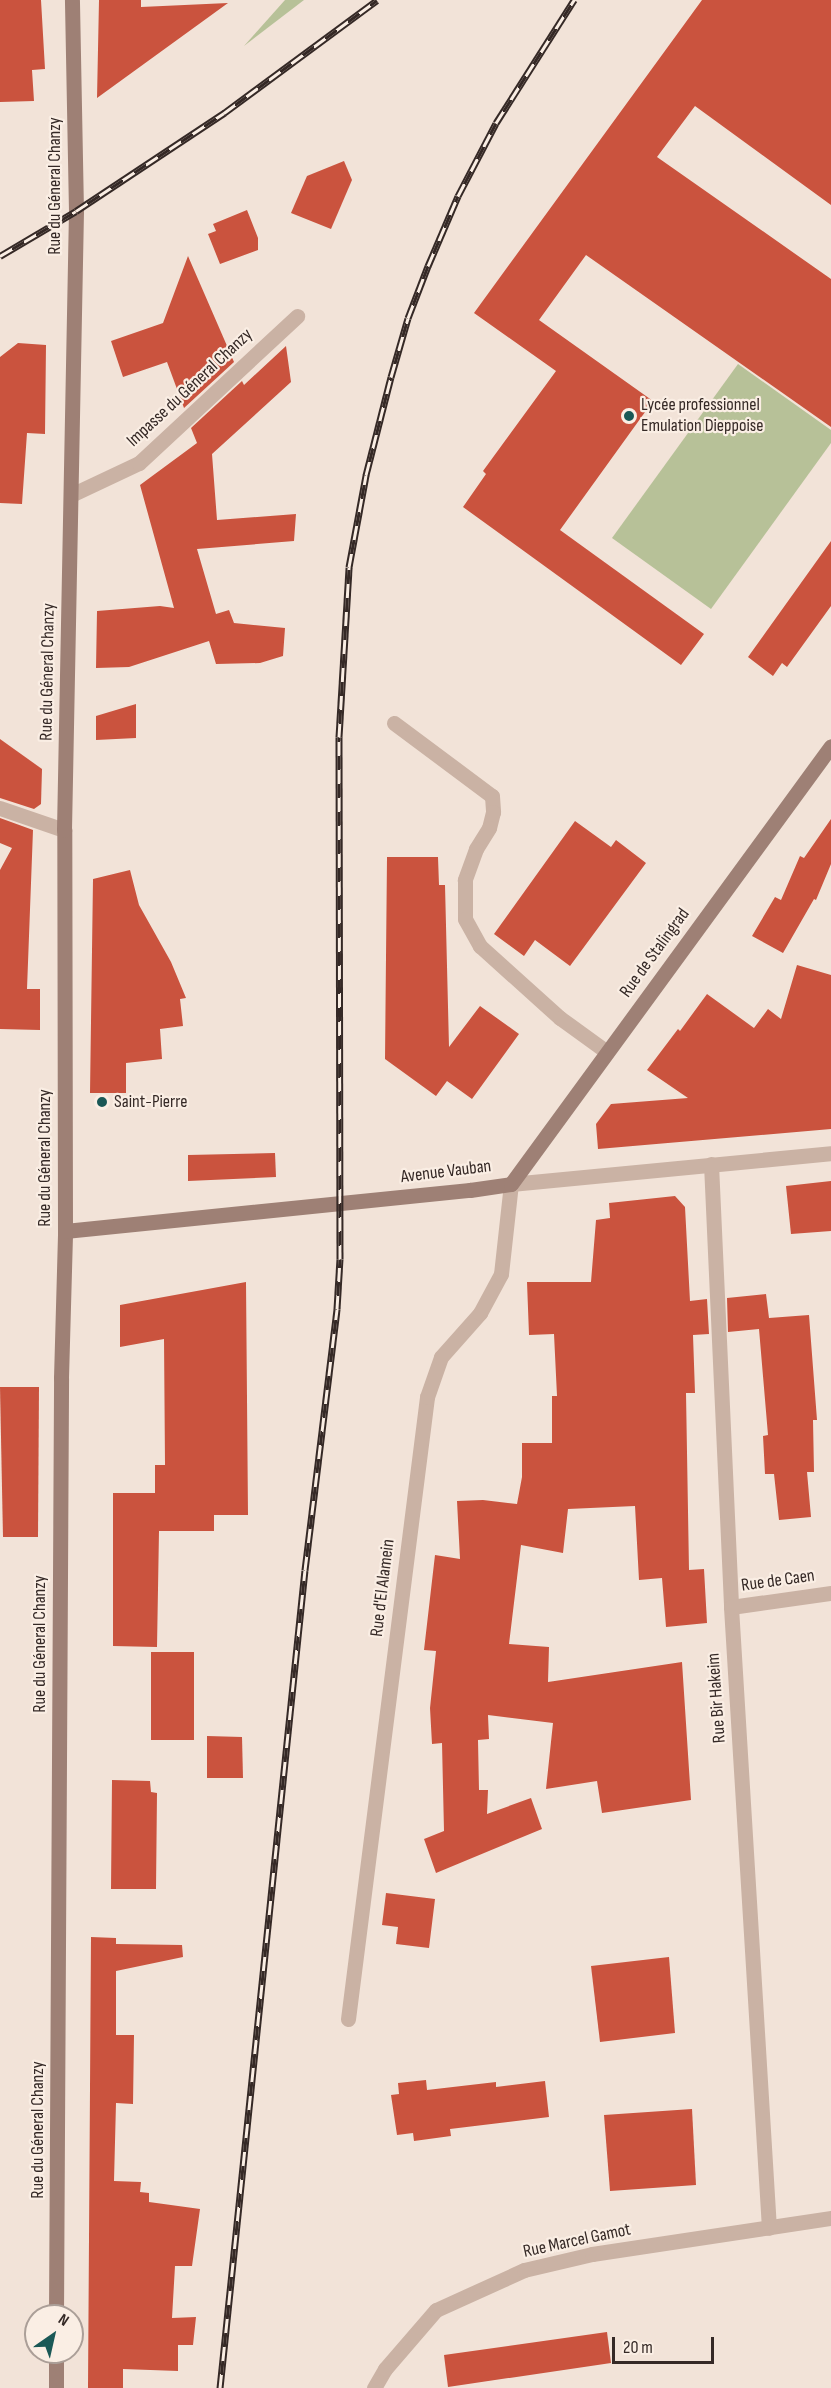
<!DOCTYPE html>
<html>
<head>
<meta charset="utf-8">
<style>
	body { margin:0 }
	#map { position:relative; width:831px; height:2388px; overflow:hidden; background:#f2e3d8; font-family:"Sofia Sans Condensed",sans-serif }
	div>[style] { position:absolute }
	[style*='--x'] { left:calc(var(--x)*1px); top:calc(var(--y)*1px); width:calc(var(--w)*1px); rotate:calc(var(--a)*1deg) }
	.green>* { inset:0; background:#b7c198 }
	.building>* { inset:0; background:#ca533e }
	.lane>* { height:15px; margin:-7.5px; padding:0 7.5px; transform-origin:7.5px; border-radius:7.5px; background:#cab2a4 }
	.street>* { height:15px; margin:-7.5px; padding:0 7.5px; transform-origin:7.5px; border-radius:7.5px; background:#cab2a4 }
	.secondary>* { height:15px; margin:-7.5px; padding:0 7.5px; transform-origin:7.5px; border-radius:7.5px; background:#9e8075 }
	.rail>* { height:7px; margin-top:-3.5px; transform-origin:0; background:repeating-linear-gradient(90deg,#faeee4 0 14px,#352926 0 28px); box-sizing:border-box; border-block:2px solid #352926 }
	.dots>* { width:16px; height:16px; translate:-50% -50%; box-sizing:border-box; border:3px solid #faeee4; border-radius:50% }
	span { translate:-50% -50%; white-space:nowrap; text-align:center; line-height:1.15; -webkit-text-stroke:4.5px #faeee4; paint-order:stroke }
	.street-label { font-size:18px; color:#352926 }
	.poi-label { font-size:18px; color:#352926 }
	.left { translate:0 -50%; text-align:left }
	.north { position:absolute; left:24px; top:2304px; width:60px; height:60px; box-sizing:border-box; background:#faeee4; border:2px solid #ab9f98; border-radius:50%; rotate:34deg; font-size:16px; font-weight:700; line-height:24px; text-align:center; color:#352926 }
	.north::after { content:''; display:block; margin:auto; width:21px; height:27px; background:#1a5856; clip-path:polygon(50% 0,100% 100%,50% 72%,0 100%) }
	.scale { position:absolute; left:612px; top:2337px; width:102px; height:27px; box-sizing:border-box; border:3px solid #352926; border-top:0; padding-left:8px; font-size:18px; line-height:21px; white-space:nowrap; color:#352926; -webkit-text-stroke:4px #faeee4; paint-order:stroke }
</style>
</head>
<body>
<div id="map">
	<div class="green">
		<i style="clip-path:polygon(285px 0,304px 0,244px 46px)"></i>
		<i style="clip-path:polygon(738px 364px,831px 430px,831px 443px,711px 609px,612px 538px)"></i>
	</div>
	<div class="building">
		<i style="clip-path:polygon(0 0,41px 0,45px 69px,32px 70px,34px 101px,0 102px)"></i>
		<i style="clip-path:polygon(99px 0,141px 0,141px 7px,228px 3px,97px 98px)"></i>
		<i style="clip-path:polygon(702px 0,831px 0,831px 205px,695px 106px,657px 157px,831px 279px,831px 427px,586px 255px,539px 320px,653px 401px,560px 530px,704px 634px,681px 665px,463px 507px,486px 474px,483px 471px,556px 371px,474px 313px)"></i>
		<i style="clip-path:polygon(344px 161px,352px 180px,331px 229px,291px 213px,307px 176px)"></i>
		<i style="clip-path:polygon(247px 210px,258px 238px,258px 250px,220px 264px,208px 234px,216px 231px,213px 224px)"></i>
		<i style="clip-path:polygon(188px 256px,234px 362px,184px 408px,167px 362px,123px 377px,111px 341px,163px 323px)"></i>
		<i style="clip-path:polygon(18px 343px,46px 345px,45px 434px,27px 433px,22px 504px,0 503px,0 357px)"></i>
		<i style="clip-path:polygon(286px 346px,291px 382px,212px 454px,217px 520px,296px 514px,294px 541px,197px 549px,216px 614px,229px 610px,234px 623px,285px 628px,283px 656px,260px 663px,216px 664px,209px 641px,129px 667px,96px 668px,97px 611px,160px 606px,174px 608px,140px 485px,197px 443px,191px 428px,242px 381px,244px 385px)"></i>
		<i style="clip-path:polygon(831px 541px,831px 606px,787px 667px,782px 663px,773px 676px,748px 657px)"></i>
		<i style="clip-path:polygon(136px 704px,136px 738px,96px 740px,96px 716px)"></i>
		<i style="clip-path:polygon(0 739px,42px 769px,41px 804px,34px 809px,0 798px)"></i>
		<i style="clip-path:polygon(0 818px,33px 830px,27px 989px,40px 989px,40px 1030px,0 1029px,0 870px,12px 848px,0 843px)"></i>
		<i style="clip-path:polygon(831px 819px,831px 864px,816px 900px,814px 899px,783px 953px,752px 936px,775px 897px,781px 900px,800px 856px,804px 858px)"></i>
		<i style="clip-path:polygon(575px 821px,611px 847px,616px 840px,646px 863px,570px 966px,535px 940px,524px 956px,494px 934px)"></i>
		<i style="clip-path:polygon(387px 857px,438px 857px,439px 885px,445px 885px,449px 1047px,480px 1006px,519px 1034px,472px 1099px,447px 1081px,436px 1096px,385px 1059px)"></i>
		<i style="clip-path:polygon(130px 870px,139px 905px,171px 962px,186px 998px,180px 999px,183px 1026px,160px 1029px,162px 1059px,126px 1063px,126px 1093px,90px 1093px,93px 879px)"></i>
		<i style="clip-path:polygon(797px 965px,831px 975px,831px 1129px,598px 1149px,596px 1124px,611px 1104px,688px 1098px,647px 1070px,678px 1029px,680px 1031px,707px 994px,754px 1028px,768px 1009px,781px 1019px)"></i>
		<i style="clip-path:polygon(275px 1153px,276px 1177px,188px 1181px,188px 1155px)"></i>
		<i style="clip-path:polygon(831px 1181px,831px 1231px,791px 1234px,786px 1186px)"></i>
		<i style="clip-path:polygon(675px 1196px,685px 1207px,690px 1301px,707px 1299px,709px 1334px,693px 1335px,695px 1393px,686px 1393px,689px 1570px,704px 1569px,707px 1623px,666px 1627px,662px 1578px,639px 1580px,635px 1506px,568px 1509px,563px 1553px,521px 1545px,509px 1644px,549px 1647px,548px 1682px,682px 1662px,691px 1800px,602px 1813px,597px 1781px,546px 1789px,553px 1723px,488px 1715px,489px 1739px,478px 1740px,479px 1790px,488px 1790px,487px 1814px,531px 1798px,542px 1829px,436px 1873px,424px 1839px,444px 1831px,442px 1743px,432px 1744px,430px 1708px,436px 1651px,424px 1650px,435px 1555px,460px 1559px,457px 1501px,483px 1500px,517px 1504px,522px 1477px,522px 1443px,552px 1443px,552px 1396px,557px 1396px,554px 1334px,529px 1335px,527px 1282px,591px 1282px,596px 1220px,610px 1218px,609px 1203px)"></i>
		<i style="clip-path:polygon(246px 1282px,248px 1515px,214px 1515px,214px 1531px,159px 1531px,157px 1647px,113px 1646px,113px 1493px,155px 1493px,155px 1465px,165px 1465px,164px 1339px,120px 1347px,120px 1305px)"></i>
		<i style="clip-path:polygon(766px 1294px,769px 1318px,809px 1315px,817px 1420px,813px 1420px,814px 1472px,807px 1472px,811px 1517px,779px 1520px,774px 1474px,765px 1474px,763px 1436px,768px 1435px,759px 1329px,728px 1332px,727px 1298px)"></i>
		<i style="clip-path:polygon(0 1387px,39px 1387px,38px 1537px,3px 1537px)"></i>
		<i style="clip-path:polygon(151px 1652px,194px 1652px,194px 1740px,151px 1740px)"></i>
		<i style="clip-path:polygon(207px 1736px,242px 1737px,243px 1778px,207px 1778px)"></i>
		<i style="clip-path:polygon(112px 1780px,150px 1781px,151px 1792px,157px 1793px,156px 1889px,111px 1889px)"></i>
		<i style="clip-path:polygon(386px 1893px,435px 1899px,429px 1948px,396px 1944px,398px 1927px,382px 1925px)"></i>
		<i style="clip-path:polygon(91px 1937px,116px 1938px,116px 1944px,182px 1945px,183px 1957px,116px 1971px,116px 2035px,134px 2035px,133px 2104px,116px 2103px,114px 2181px,141px 2182px,140px 2192px,149px 2193px,149px 2202px,200px 2209px,192px 2266px,175px 2266px,172px 2318px,196px 2317px,193px 2345px,178px 2345px,178px 2371px,123px 2369px,123px 2388px,88px 2388px)"></i>
		<i style="clip-path:polygon(669px 1957px,675px 2033px,600px 2042px,591px 1966px)"></i>
		<i style="clip-path:polygon(426px 2080px,427px 2090px,496px 2082px,496px 2087px,545px 2081px,549px 2117px,450px 2129px,451px 2136px,414px 2141px,413px 2133px,397px 2135px,391px 2095px,399px 2094px,398px 2083px)"></i>
		<i style="clip-path:polygon(692px 2109px,696px 2185px,610px 2191px,604px 2115px)"></i>
		<i style="clip-path:polygon(607px 2332px,611px 2363px,448px 2387px,444px 2355px)"></i>
	</div>
	<div class="lane">
		<i style="--x:394;--y:723;--w:122;--a:36.7"></i>
		<i style="--x:492;--y:796;--w:16;--a:86"></i>
		<i style="--x:493;--y:812;--w:16;--a:104"></i>
		<i style="--x:489;--y:828;--w:25;--a:122"></i>
		<i style="--x:476;--y:849;--w:33;--a:110"></i>
		<i style="--x:465;--y:880;--w:39;--a:90"></i>
		<i style="--x:465;--y:919;--w:31;--a:61"></i>
		<i style="--x:480;--y:946;--w:108;--a:42"></i>
		<i style="--x:560;--y:1018;--w:58;--a:35.9"></i>
		<i style="--x:348;--y:2019;--w:627;--a:-82.76"></i>
		<i style="--x:427;--y:1397;--w:42;--a:-70.7"></i>
		<i style="--x:441;--y:1357;--w:59;--a:-48.4"></i>
		<i style="--x:480;--y:1313;--w:44;--a:-61.7"></i>
		<i style="--x:501;--y:1274;--w:91;--a:-83.7"></i>
	</div>
	<div class="street">
		<i style="--x:71;--y:495;--w:75;--a:-25.2"></i>
		<i style="--x:139;--y:463;--w:216;--a:-42.9"></i>
		<i style="--x:0;--y:808;--w:68;--a:19"></i>
		<i style="--x:711;--y:1164;--w:443;--a:87.4"></i>
		<i style="--x:731;--y:1607;--w:622;--a:86.5"></i>
		<i style="--x:511;--y:1184;--w:321;--a:-5.5"></i>
		<i style="--x:731;--y:1607;--w:101;--a:-8"></i>
		<i style="--x:374;--y:2388;--w:22;--a:-60"></i>
		<i style="--x:385;--y:2369;--w:78;--a:-49.2"></i>
		<i style="--x:436;--y:2310;--w:97;--a:-24.4"></i>
		<i style="--x:524;--y:2270;--w:70;--a:-13.2"></i>
		<i style="--x:592;--y:2254;--w:242;--a:-8.6"></i>
	</div>
	<div class="secondary">
		<i style="--x:65;--y:1231;--w:407;--a:-5.8"></i>
		<i style="--x:470;--y:1190;--w:41;--a:-8.3"></i>
		<i style="--x:511;--y:1184;--w:542;--a:-53.85"></i>
		<i style="--x:56;--y:2316;--w:938;--a:-89.69"></i>
		<i style="--x:61;--y:1378;--w:147;--a:-88.4"></i>
		<i style="--x:65;--y:1231;--w:401;--a:-90.1"></i>
		<i style="--x:64;--y:830;--w:619;--a:-88.89"></i>
		<i style="--x:76;--y:211;--w:211;--a:-91.1"></i>
		<i style="--x:56;--y:2388;--w:36;--a:-90"></i>
	</div>
	<div class="rail">
		<i style="--x:0;--y:256;--w:88;--a:-30.6"></i>
		<i style="--x:76;--y:211;--w:178;--a:-33.5"></i>
		<i style="--x:224;--y:113;--w:190;--a:-36.4"></i>
		<i style="--x:220;--y:2388;--w:822;--a:-84.07"></i>
		<i style="--x:305;--y:1570;--w:263;--a:-83"></i>
		<i style="--x:337;--y:1309;--w:50;--a:-86.6"></i>
		<i style="--x:340;--y:1259;--w:522;--a:-90.11"></i>
		<i style="--x:339;--y:737;--w:170;--a:-86.6"></i>
		<i style="--x:349;--y:567;--w:94;--a:-79.5"></i>
		<i style="--x:366;--y:475;--w:101;--a:-75.7"></i>
		<i style="--x:391;--y:377;--w:61;--a:-73.9"></i>
		<i style="--x:408;--y:318;--w:56;--a:-69"></i>
		<i style="--x:428;--y:266;--w:76;--a:-66.8"></i>
		<i style="--x:458;--y:196;--w:82;--a:-62.5"></i>
		<i style="--x:496;--y:123;--w:146;--a:-57.6"></i>
	</div>
	<div class="dots">
		<i style="left:629px;top:416px;background:#1a5856"></i>
		<i style="left:102px;top:1102px;background:#1a5856"></i>
	</div>
	<div class="street-label">
		<span style="left:55px;top:186px;rotate:-90deg">Rue du Géneral Chanzy</span>
		<span style="left:190px;top:388px;rotate:-43deg">Impasse du Géneral Chanzy</span>
		<span style="left:48px;top:672px;rotate:-89deg">Rue du Géneral Chanzy</span>
		<span style="left:655px;top:953px;rotate:-54deg">Rue de Stalingrad</span>
		<span style="left:45px;top:1158px;rotate:-90deg">Rue du Géneral Chanzy</span>
		<span style="left:446px;top:1172px;rotate:-7deg">Avenue Vauban</span>
		<span style="left:778px;top:1581px;rotate:-8deg">Rue de Caen</span>
		<span style="left:383px;top:1588px;rotate:-83deg">Rue d'El Alamein</span>
		<span style="left:40px;top:1644px;rotate:-90deg">Rue du Géneral Chanzy</span>
		<span style="left:717px;top:1698px;rotate:-94deg">Rue Bir Hakeim</span>
		<span style="left:38px;top:2130px;rotate:-90deg">Rue du Géneral Chanzy</span>
		<span style="left:577px;top:2241px;rotate:-12deg">Rue Marcel Gamot</span>
	</div>
	<div class="poi-label">
		<span class="left" style="left:641px;top:416px">Lycée professionnel<br>Emulation Dieppoise</span>
		<span class="left" style="left:114px;top:1102px">Saint-Pierre</span>
	</div>
	<div class="north">N</div>
	<div class="scale">20 m</div>
</div>
</body>
</html>
